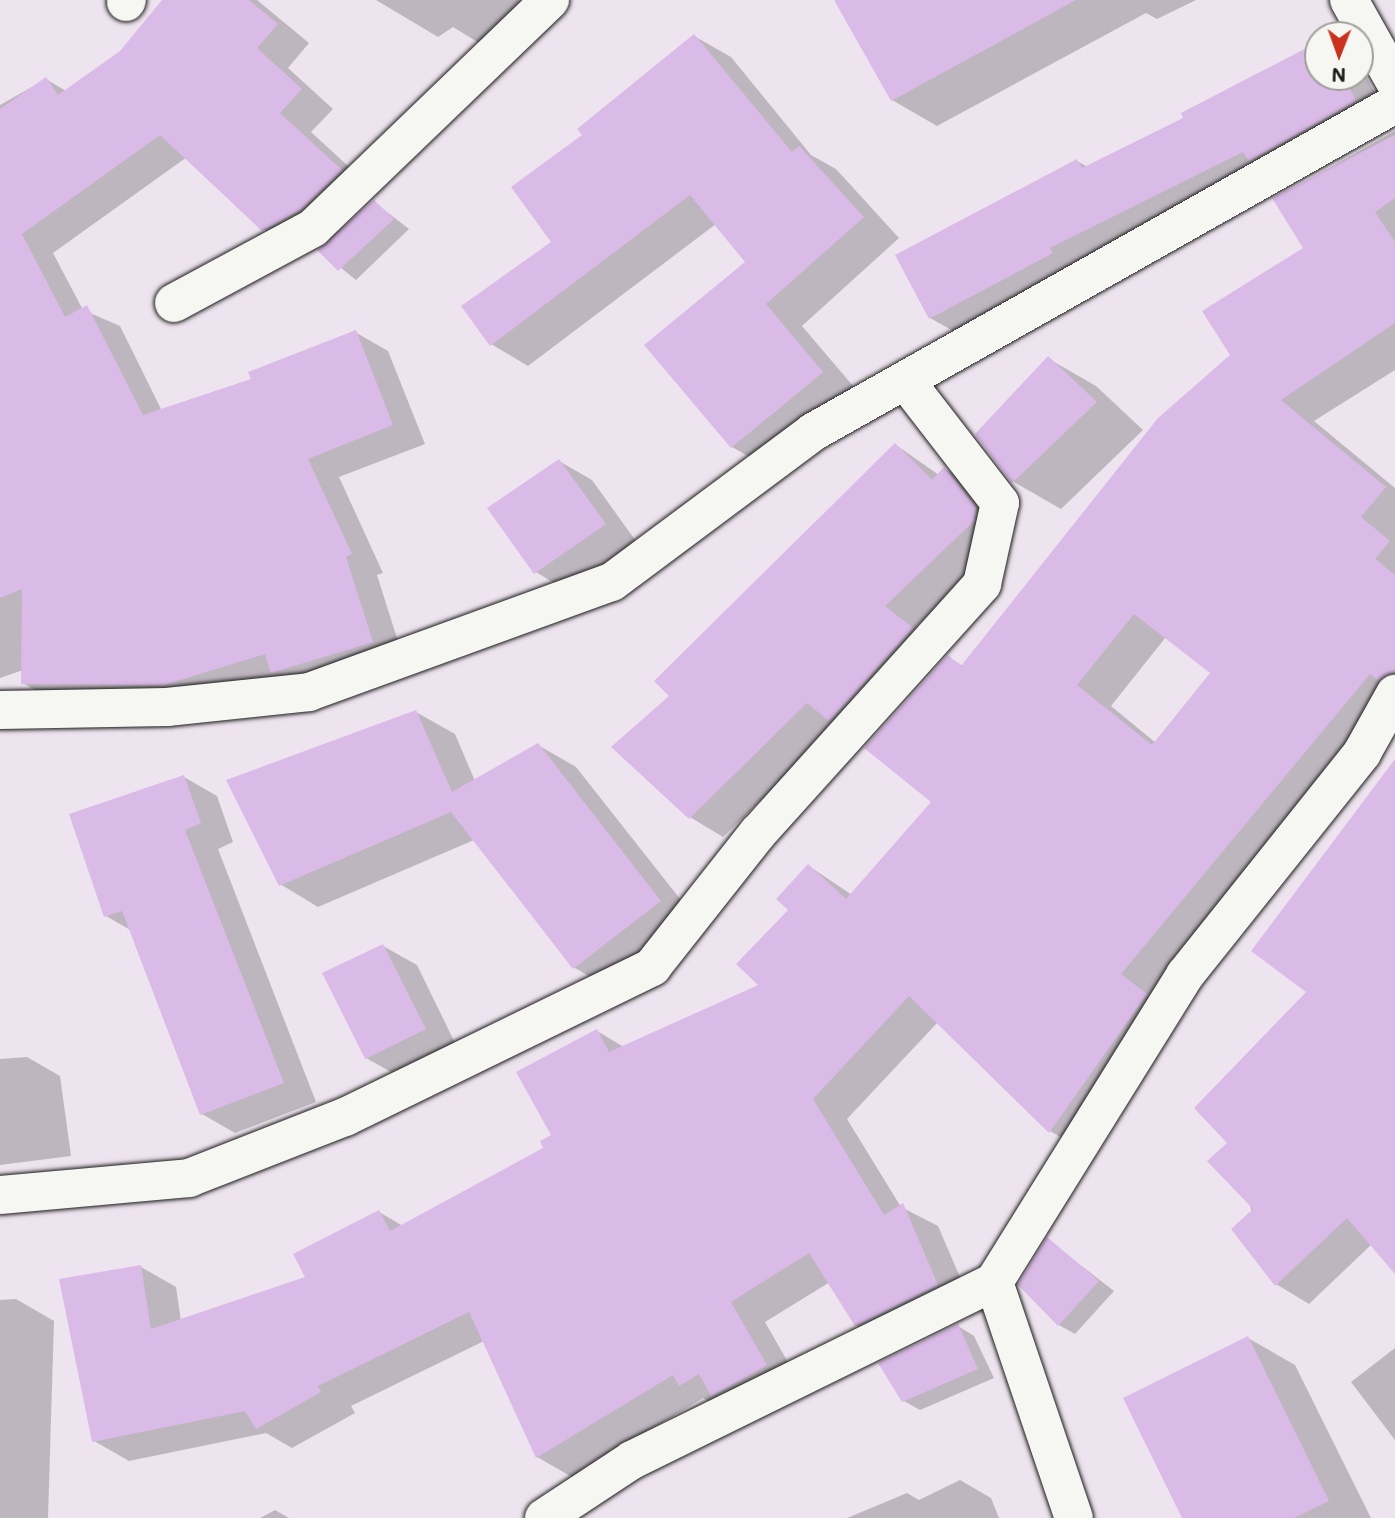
<!DOCTYPE html>
<html>
<head>
<meta charset="utf-8">
<style>
	body { margin:0 }
	#map { position:relative; width:1395px; height:1518px; overflow:hidden; background:#eee4ef; font-family:Mali,sans-serif }
	div>[style] { position:absolute }
	[style*='--x'] { left:calc(var(--x)*1px); top:calc(var(--y)*1px); width:calc(var(--w)*1px); rotate:calc(var(--a)*1deg) }
	.shadow>* { inset:0; background:#0003 }
	.building>* { inset:0; background:#dabae7 }
	.roads { filter:drop-shadow(0 0 2px #1c1c1c) drop-shadow(0 0 2px #1c1c1c) }
	.street>* { height:38px; margin:-19px; padding:0 19px; transform-origin:19px; border-radius:19px; background:#f6f6f2 }
	span { translate:-50% -50%; white-space:nowrap; text-align:center; line-height:1.15; -webkit-text-stroke:6px #f6f6f2; paint-order:stroke }
	.north { position:absolute; left:1304px; top:21px; width:70px; height:70px; box-sizing:border-box; background:#f6f6f2; border:2px solid #9f9f9c; border-radius:50%; rotate:181deg; font-size:19px; font-weight:700; line-height:28px; text-align:center; color:#1c1c1c }
	.north::after { content:''; display:block; margin:auto; width:24px; height:32px; background:#c8321e; clip-path:polygon(50% 0,100% 100%,50% 72%,0 100%) }
</style>
</head>
<body>
<div id="map">
	<div class="shadow">
		<i style="clip-path:polygon(164px 0,257px 0,309px 43px,288px 68px,333px 109px,311px 132px,373px 189px,296px 248px,263px 229px,187px 157px,53px 253px,83px 310px,120px 326px,162px 411px,253px 380px,355px 332px,388px 351px,425px 444px,339px 477px,383px 573px,377px 575px,404px 660px,305px 691px,55px 702px,23px 683px,23px 670px,0 678px,0 105px,46px 79px,66px 91px,121px 52px)"></i>
		<i style="clip-path:polygon(376px 0,519px 0,530px 16px,484px 46px,453px 27px,438px 37px)"></i>
		<i style="clip-path:polygon(836px 0,1196px 0,1157px 19px,1146px 13px,937px 126px,892px 100px)"></i>
		<i style="clip-path:polygon(694px 36px,731px 57px,811px 155px,836px 169px,899px 238px,802px 326px,859px 393px,769px 468px,732px 447px,747px 262px,716px 224px,528px 366px,491px 344px,554px 242px,584px 135px)"></i>
		<i style="clip-path:polygon(1318px 44px,1318px 77px,1360px 77px,1360px 65px,1389px 120px,964px 337px,930px 318px,1077px 161px,1088px 167px,1186px 119px)"></i>
		<i style="clip-path:polygon(evenodd,1395px 131px,1395px 370px,1314px 421px,1395px 488px,1395px 712px,1155px 995px,1085px 1151px,1050px 1131px,938px 1022px,847px 1119px,901px 1207px,938px 1226px,972px 1305px,891px 1345px,856px 1325px,830px 1282px,765px 1322px,801px 1385px,715px 1405px,703px 1398px,572px 1477px,537px 1457px,484px 1341px,351px 1406px,355px 1413px,292px 1448px,266px 1433px,129px 1461px,94px 1441px,141px 1267px,176px 1287px,181px 1321px,307px 1278px,379px 1212px,403px 1226px,546px 1148px,597px 1031px,624px 1047px,762px 985px,809px 866px,852px 895px,934px 802px,948px 657px,963px 666px,1232px 355px,1306px 248px,1274px 199px,1395px 131px,1166px 637px,1212px 673px,1156px 743px,1111px 706px,1166px 637px)"></i>
		<i style="clip-path:polygon(374px 202px,409px 229px,356px 280px,320px 251px)"></i>
		<i style="clip-path:polygon(1049px 359px,1096px 386px,1143px 430px,1061px 509px,1014px 482px,977px 435px)"></i>
		<i style="clip-path:polygon(896px 445px,939px 475px,945px 469px,978px 488px,1007px 540px,917px 626px,945px 648px,839px 724px,723px 837px,690px 817px,671px 696px)"></i>
		<i style="clip-path:polygon(559px 461px,592px 480px,638px 544px,569px 592px,536px 572px)"></i>
		<i style="clip-path:polygon(416px 712px,455px 734px,475px 781px,538px 745px,576px 767px,699px 923px,613px 990px,575px 968px,474px 840px,318px 907px,280px 884px)"></i>
		<i style="clip-path:polygon(1395px 762px,1395px 1257px,1372px 1244px,1309px 1304px,1276px 1284px,1229px 1143px,1309px 991px)"></i>
		<i style="clip-path:polygon(184px 777px,217px 796px,233px 842px,218px 849px,316px 1102px,235px 1133px,202px 1114px,132px 931px,106px 916px)"></i>
		<i style="clip-path:polygon(383px 946px,417px 965px,458px 1049px,400px 1077px,366px 1058px)"></i>
		<i style="clip-path:polygon(27px 1057px,60px 1076px,71px 1156px,0 1165px,0 1059px)"></i>
		<i style="clip-path:polygon(1048px 1240px,1114px 1291px,1075px 1334px,1059px 1325px)"></i>
		<i style="clip-path:polygon(16px 1299px,54px 1321px,48px 1518px,0 1518px,0 1300px)"></i>
		<i style="clip-path:polygon(958px 1326px,974px 1336px,994px 1378px,920px 1410px,904px 1401px)"></i>
		<i style="clip-path:polygon(1248px 1338px,1295px 1365px,1371px 1518px,1184px 1518px)"></i>
		<i style="clip-path:polygon(1395px 1348px,1395px 1440px,1351px 1382px)"></i>
		<i style="clip-path:polygon(960px 1480px,991px 1498px,999px 1518px,847px 1518px,907px 1493px,919px 1500px)"></i>
		<i style="clip-path:polygon(275px 1510px,289px 1518px,260px 1518px)"></i>
	</div>
	<div class="building">
		<i style="clip-path:polygon(162px 0,249px 0,278px 24px,257px 48px,302px 89px,280px 113px,342px 170px,300px 210px,262px 231px,160px 135px,22px 234px,65px 317px,87px 305px,143px 415px,251px 379px,248px 372px,356px 330px,393px 425px,308px 459px,352px 554px,346px 557px,373px 642px,271px 673px,265px 654px,164px 685px,21px 684px,22px 589px,0 598px,0 109px,46px 77px,58px 95px,120px 51px)"></i>
		<i style="clip-path:polygon(834px 0,1076px 0,891px 101px)"></i>
		<i style="clip-path:polygon(694px 34px,792px 152px,799px 146px,864px 217px,766px 304px,823px 372px,731px 448px,644px 345px,745px 262px,690px 195px,490px 346px,461px 306px,551px 242px,511px 187px,582px 135px,577px 129px)"></i>
		<i style="clip-path:polygon(1318px 42px,1318px 77px,1344px 77px,1356px 101px,1249px 161px,1243px 152px,1050px 248px,1053px 253px,929px 319px,895px 255px,1077px 159px,1082px 168px,1183px 118px,1181px 113px)"></i>
		<i style="clip-path:polygon(evenodd,1395px 135px,1395px 198px,1375px 212px,1395px 242px,1395px 323px,1281px 400px,1386px 487px,1361px 517px,1390px 541px,1375px 559px,1395px 575px,1395px 672px,1378px 681px,1370px 674px,1121px 974px,1147px 994px,1049px 1133px,909px 996px,813px 1099px,884px 1215px,903px 1203px,938px 1285px,855px 1326px,809px 1253px,731px 1302px,767px 1365px,711px 1396px,699px 1374px,679px 1386px,673px 1375px,536px 1458px,469px 1312px,318px 1386px,321px 1392px,256px 1429px,245px 1411px,92px 1442px,59px 1279px,141px 1265px,151px 1329px,305px 1277px,293px 1254px,379px 1210px,390px 1231px,543px 1148px,540px 1141px,551px 1135px,516px 1072px,597px 1029px,609px 1052px,758px 985px,736px 964px,788px 910px,776px 899px,808px 864px,846px 899px,931px 802px,864px 748px,948px 655px,961px 666px,1158px 418px,1230px 355px,1202px 311px,1303px 248px,1272px 198px,1395px 135px,1134px 614px,1210px 673px,1152px 745px,1077px 685px,1134px 614px)"></i>
		<i style="clip-path:polygon(374px 200px,394px 219px,338px 271px,317px 250px)"></i>
		<i style="clip-path:polygon(1048px 356px,1097px 402px,1012px 483px,975px 434px)"></i>
		<i style="clip-path:polygon(895px 443px,932px 480px,944px 467px,976px 508px,974px 521px,885px 606px,913px 628px,829px 721px,807px 703px,689px 819px,611px 747px,669px 696px,654px 681px)"></i>
		<i style="clip-path:polygon(559px 459px,606px 524px,534px 574px,487px 508px)"></i>
		<i style="clip-path:polygon(416px 710px,452px 792px,538px 743px,661px 901px,573px 969px,451px 812px,279px 886px,226px 780px)"></i>
		<i style="clip-path:polygon(1395px 759px,1395px 1274px,1347px 1218px,1275px 1286px,1231px 1229px,1253px 1209px,1207px 1161px,1227px 1143px,1194px 1108px,1306px 992px,1251px 951px)"></i>
		<i style="clip-path:polygon(184px 775px,201px 823px,185px 830px,284px 1083px,200px 1115px,122px 911px,104px 917px,69px 814px)"></i>
		<i style="clip-path:polygon(383px 944px,426px 1029px,365px 1059px,322px 973px)"></i>
		<i style="clip-path:polygon(1047px 1237px,1099px 1281px,1058px 1326px,1018px 1285px)"></i>
		<i style="clip-path:polygon(958px 1324px,978px 1369px,902px 1402px,878px 1363px)"></i>
		<i style="clip-path:polygon(1248px 1336px,1329px 1501px,1294px 1518px,1182px 1518px,1123px 1398px)"></i>
	</div>
	<div class="roads">
		<div class="street">
			<i style="--x:1349;--y:0;--w:94;--a:60.7"></i>
			<i style="--x:126;--y:2;--w:2;--a:-63"></i>
			<i style="--x:174;--y:303;--w:158;--a:-28.3"></i>
			<i style="--x:313;--y:228;--w:329;--a:-43.9"></i>
			<i style="--x:0;--y:710;--w:167;--a:-1"></i>
			<i style="--x:167;--y:707;--w:143;--a:-6"></i>
			<i style="--x:309;--y:692;--w:322;--a:-20"></i>
			<i style="--x:612;--y:582;--w:251;--a:-36.7"></i>
			<i style="--x:813;--y:432;--w:668;--a:-29.4"></i>
			<i style="--x:0;--y:1195;--w:190;--a:-5.1"></i>
			<i style="--x:189;--y:1178;--w:168;--a:-21.4"></i>
			<i style="--x:345;--y:1117;--w:342;--a:-26"></i>
			<i style="--x:652;--y:967;--w:171;--a:-51.7"></i>
			<i style="--x:758;--y:833;--w:335;--a:-48"></i>
			<i style="--x:982;--y:584;--w:83;--a:-77.5"></i>
			<i style="--x:1000;--y:503;--w:155;--a:-127.7"></i>
			<i style="--x:994;--y:1282;--w:249;--a:71.3"></i>
			<i style="--x:544;--y:1518;--w:105;--a:-33.4"></i>
			<i style="--x:632;--y:1460;--w:403;--a:-26.2"></i>
			<i style="--x:994;--y:1282;--w:362;--a:-58.1"></i>
			<i style="--x:1185;--y:975;--w:284;--a:-51.4"></i>
			<i style="--x:1362;--y:753;--w:68;--a:-60.8"></i>
		</div>
	</div>
	<div class="north">N</div>
</div>
</body>
</html>
